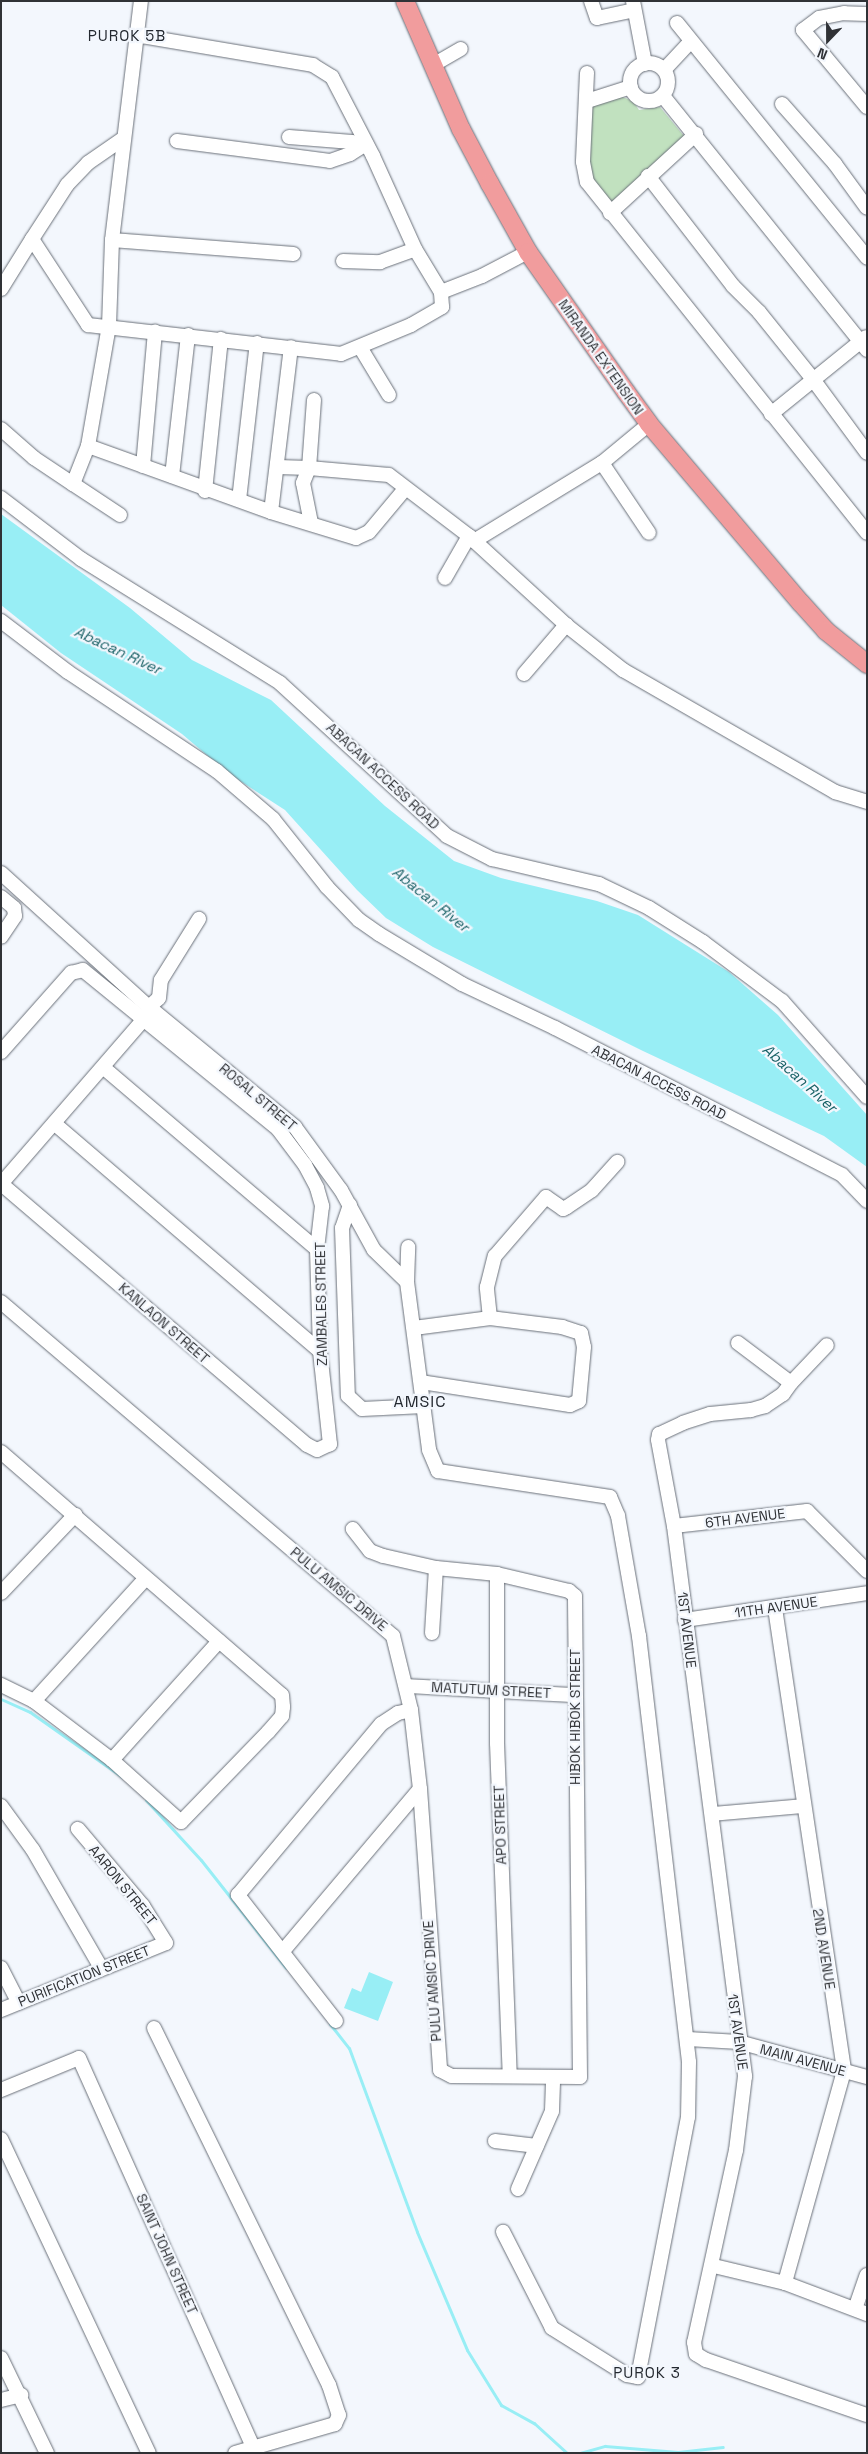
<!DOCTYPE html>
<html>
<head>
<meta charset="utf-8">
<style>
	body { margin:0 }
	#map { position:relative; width:868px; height:2454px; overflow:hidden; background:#f3f7fd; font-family:"Space Grotesk",sans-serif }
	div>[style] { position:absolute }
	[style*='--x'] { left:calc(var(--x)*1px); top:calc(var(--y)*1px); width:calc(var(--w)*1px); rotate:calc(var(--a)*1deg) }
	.green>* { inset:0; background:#c1e1bf }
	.water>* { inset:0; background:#98eef5 }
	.stream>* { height:3px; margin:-1.5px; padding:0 1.5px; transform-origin:1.5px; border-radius:1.5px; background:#98eef5 }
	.roads { filter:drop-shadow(0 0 1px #6a7079) drop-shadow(0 0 1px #6a7079) }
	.minor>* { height:14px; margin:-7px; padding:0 7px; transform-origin:7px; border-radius:7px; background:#fff }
	.minor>.ring { margin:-7px; padding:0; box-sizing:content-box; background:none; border:14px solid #fff; border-radius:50% }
	.major>* { height:18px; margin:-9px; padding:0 9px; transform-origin:9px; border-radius:9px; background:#f19c9d }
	span { translate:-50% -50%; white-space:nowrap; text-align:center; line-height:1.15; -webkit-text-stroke:4.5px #f3f7fd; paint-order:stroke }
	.street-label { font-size:14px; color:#303236 }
	.neighbourhood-label { font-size:15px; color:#242930; letter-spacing:1px }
	.water-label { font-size:15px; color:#1a6267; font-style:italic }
	.quarter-label { font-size:16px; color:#242930; letter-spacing:1px }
	.frame { position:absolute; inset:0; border:2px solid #303236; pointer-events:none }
	.north { position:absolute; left:803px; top:15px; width:50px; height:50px; -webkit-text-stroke:4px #f3f7fd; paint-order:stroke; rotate:202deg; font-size:14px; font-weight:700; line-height:20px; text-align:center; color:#303236 }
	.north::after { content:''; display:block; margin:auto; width:18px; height:22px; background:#303236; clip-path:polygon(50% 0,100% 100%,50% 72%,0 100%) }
</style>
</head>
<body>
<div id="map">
	<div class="green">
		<i style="clip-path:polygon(620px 96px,633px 101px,639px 110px,660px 107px,684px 136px,610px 204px,589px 180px,591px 106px)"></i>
	</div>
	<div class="water">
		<i style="clip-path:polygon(1px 514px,130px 608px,192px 660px,271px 700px,385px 806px,454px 861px,501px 878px,597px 901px,638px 915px,729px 972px,778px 1015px,867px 1115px,867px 1167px,824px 1136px,643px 1051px,433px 947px,386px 918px,357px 890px,285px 810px,228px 773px,182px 734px,61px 653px,1px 605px)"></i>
		<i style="clip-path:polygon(369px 1972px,393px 1982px,378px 2021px,344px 2008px,352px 1988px,361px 1992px)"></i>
	</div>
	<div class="stream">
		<i style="--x:1;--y:1699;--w:32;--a:24"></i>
		<i style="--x:30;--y:1712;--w:113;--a:35.2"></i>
		<i style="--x:146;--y:1800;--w:81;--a:47.5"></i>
		<i style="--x:201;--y:1860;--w:137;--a:51.8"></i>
		<i style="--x:330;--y:2024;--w:31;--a:52"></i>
		<i style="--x:349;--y:2048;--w:196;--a:69.7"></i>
		<i style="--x:417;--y:2232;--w:128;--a:67"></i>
		<i style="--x:467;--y:2350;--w:65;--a:58.3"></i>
		<i style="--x:501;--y:2405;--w:38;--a:29"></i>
		<i style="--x:534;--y:2423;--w:45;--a:42.3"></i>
		<i style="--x:580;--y:2453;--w:26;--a:-16"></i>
		<i style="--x:605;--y:2446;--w:73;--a:4.7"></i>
		<i style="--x:678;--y:2452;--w:45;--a:-6.3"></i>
	</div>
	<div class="roads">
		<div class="minor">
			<i style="--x:591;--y:1;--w:18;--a:71"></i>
			<i style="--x:597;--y:18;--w:38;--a:-12"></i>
			<i style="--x:633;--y:1;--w:64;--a:79.2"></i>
			<i style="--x:867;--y:14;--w:23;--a:-178"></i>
			<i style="--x:844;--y:13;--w:25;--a:169"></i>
			<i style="--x:819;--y:18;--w:20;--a:143"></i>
			<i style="--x:803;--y:30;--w:100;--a:50.3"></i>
			<i style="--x:677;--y:23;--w:302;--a:51"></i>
			<i class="ring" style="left:630px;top:63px;width:24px;height:24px"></i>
			<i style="--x:433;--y:65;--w:32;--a:-30"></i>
			<i style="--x:664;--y:70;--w:38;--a:-47"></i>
			<i style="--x:587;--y:73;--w:89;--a:92.6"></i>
			<i style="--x:583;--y:162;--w:20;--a:79"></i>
			<i style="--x:587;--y:182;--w:449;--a:51.4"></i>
			<i style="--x:663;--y:96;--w:326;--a:51.2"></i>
			<i style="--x:587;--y:101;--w:46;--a:-17.7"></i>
			<i style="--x:782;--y:104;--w:80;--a:48.5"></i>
			<i style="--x:835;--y:164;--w:54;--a:54"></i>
			<i style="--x:289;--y:137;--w:63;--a:4.5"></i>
			<i style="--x:352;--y:142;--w:10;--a:29"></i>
			<i style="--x:124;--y:138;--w:44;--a:145.2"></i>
			<i style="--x:88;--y:163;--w:30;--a:134"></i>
			<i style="--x:67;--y:185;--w:64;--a:122.9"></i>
			<i style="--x:32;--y:239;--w:103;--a:56.9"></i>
			<i style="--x:88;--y:325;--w:255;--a:6.5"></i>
			<i style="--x:341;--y:354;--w:76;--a:-22.5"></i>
			<i style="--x:411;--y:325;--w:36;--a:-30"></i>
			<i style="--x:442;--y:307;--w:15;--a:-94"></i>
			<i style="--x:441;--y:292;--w:50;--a:-121.2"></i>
			<i style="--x:415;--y:249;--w:102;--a:-114.3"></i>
			<i style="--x:373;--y:156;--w:89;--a:-117.4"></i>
			<i style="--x:332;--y:77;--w:22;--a:-148"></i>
			<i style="--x:313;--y:65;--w:180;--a:-170.4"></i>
			<i style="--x:177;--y:141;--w:154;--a:7.4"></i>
			<i style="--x:330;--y:161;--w:21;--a:-19"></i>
			<i style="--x:350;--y:154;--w:19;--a:-32"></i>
			<i style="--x:648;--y:176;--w:139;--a:52.3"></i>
			<i style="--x:733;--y:286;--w:37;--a:45"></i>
			<i style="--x:759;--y:312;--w:85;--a:51.2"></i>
			<i style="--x:812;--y:378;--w:93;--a:53.7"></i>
			<i style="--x:610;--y:213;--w:117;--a:-42.6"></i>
			<i style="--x:112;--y:240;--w:182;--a:4.4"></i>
			<i style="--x:343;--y:261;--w:37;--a:2"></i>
			<i style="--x:380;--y:262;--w:37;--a:-20"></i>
			<i style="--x:1;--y:289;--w:59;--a:-58.2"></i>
			<i style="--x:441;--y:292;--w:44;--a:-21.3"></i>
			<i style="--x:482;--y:276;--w:52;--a:-27.6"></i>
			<i style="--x:360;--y:347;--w:56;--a:58.9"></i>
			<i style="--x:314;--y:400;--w:68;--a:94.2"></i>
			<i style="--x:309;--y:468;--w:80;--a:5"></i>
			<i style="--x:389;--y:475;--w:101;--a:37.3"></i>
			<i style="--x:469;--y:536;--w:132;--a:42.5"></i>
			<i style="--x:566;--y:625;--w:73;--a:38.3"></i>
			<i style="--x:623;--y:670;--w:245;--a:29.9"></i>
			<i style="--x:835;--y:792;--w:34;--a:17"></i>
			<i style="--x:771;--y:414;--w:122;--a:-39"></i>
			<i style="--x:1;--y:429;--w:44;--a:41.3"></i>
			<i style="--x:34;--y:458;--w:47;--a:33.7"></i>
			<i style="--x:88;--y:446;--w:195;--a:19.8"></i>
			<i style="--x:271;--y:512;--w:166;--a:-83.1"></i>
			<i style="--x:602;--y:463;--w:84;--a:56.1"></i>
			<i style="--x:143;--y:466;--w:135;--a:-84.9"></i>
			<i style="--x:278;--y:467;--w:31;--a:2"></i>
			<i style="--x:309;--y:468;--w:16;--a:112"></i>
			<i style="--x:303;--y:483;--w:41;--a:78.7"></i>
			<i style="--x:172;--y:476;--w:142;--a:-83.5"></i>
			<i style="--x:205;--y:491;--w:153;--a:-84"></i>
			<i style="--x:1;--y:498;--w:101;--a:37.3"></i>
			<i style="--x:81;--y:559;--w:234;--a:31.9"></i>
			<i style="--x:280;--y:683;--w:226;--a:42.5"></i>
			<i style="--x:447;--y:836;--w:51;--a:27.1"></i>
			<i style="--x:492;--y:859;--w:110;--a:13.2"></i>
			<i style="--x:599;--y:884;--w:55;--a:25.6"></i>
			<i style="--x:649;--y:908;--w:64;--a:32.2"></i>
			<i style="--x:703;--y:942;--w:99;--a:36.8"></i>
			<i style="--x:782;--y:1001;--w:128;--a:48.5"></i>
			<i style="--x:239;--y:500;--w:158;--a:-83.5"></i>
			<i style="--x:271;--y:512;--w:89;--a:17"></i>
			<i style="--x:356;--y:538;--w:14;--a:-25"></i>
			<i style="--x:369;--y:532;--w:56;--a:-50.1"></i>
			<i style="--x:120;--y:515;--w:56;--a:-146.6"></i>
			<i style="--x:73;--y:484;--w:41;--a:-68.5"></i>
			<i style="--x:88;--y:446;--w:122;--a:-80.1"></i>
			<i style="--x:109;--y:326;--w:86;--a:-88"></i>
			<i style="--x:112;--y:240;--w:241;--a:-83.1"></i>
			<i style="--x:474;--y:541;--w:150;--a:-31.4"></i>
			<i style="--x:602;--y:463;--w:61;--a:-39.7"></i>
			<i style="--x:445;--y:578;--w:48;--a:-60.3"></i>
			<i style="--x:1;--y:621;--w:84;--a:37.3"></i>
			<i style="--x:68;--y:672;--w:179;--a:33.6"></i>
			<i style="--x:217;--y:771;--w:74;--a:40.6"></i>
			<i style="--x:273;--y:819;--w:87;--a:51.5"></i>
			<i style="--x:327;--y:887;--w:46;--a:45.9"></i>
			<i style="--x:359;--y:920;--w:24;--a:35"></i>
			<i style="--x:379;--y:934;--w:97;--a:31.1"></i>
			<i style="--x:462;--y:984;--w:103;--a:25.3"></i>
			<i style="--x:555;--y:1028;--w:322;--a:27.1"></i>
			<i style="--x:842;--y:1175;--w:36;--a:46"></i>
			<i style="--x:524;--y:674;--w:65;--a:-49.4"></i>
			<i style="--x:1;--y:873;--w:200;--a:42.2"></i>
			<i style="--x:149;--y:1007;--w:189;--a:39.4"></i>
			<i style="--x:295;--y:1127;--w:78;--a:53.9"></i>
			<i style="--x:341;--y:1190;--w:68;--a:61.2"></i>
			<i style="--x:374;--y:1250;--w:46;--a:44.1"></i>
			<i style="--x:407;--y:1282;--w:169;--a:82.5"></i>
			<i style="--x:429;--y:1450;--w:23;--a:67"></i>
			<i style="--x:438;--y:1471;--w:174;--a:8.6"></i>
			<i style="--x:610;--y:1497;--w:21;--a:67"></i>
			<i style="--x:618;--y:1516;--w:122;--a:80.1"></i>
			<i style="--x:639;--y:1636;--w:429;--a:83.3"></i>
			<i style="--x:689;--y:2062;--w:55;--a:91"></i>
			<i style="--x:688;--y:2117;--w:265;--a:100.9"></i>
			<i style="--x:638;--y:2377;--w:11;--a:-170"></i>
			<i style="--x:627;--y:2375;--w:89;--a:-147.9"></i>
			<i style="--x:552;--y:2328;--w:108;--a:-117"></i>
			<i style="--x:1;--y:897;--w:17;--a:40"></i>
			<i style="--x:14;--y:908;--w:8;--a:83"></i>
			<i style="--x:15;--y:916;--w:25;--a:124"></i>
			<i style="--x:149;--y:1007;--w:13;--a:-42"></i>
			<i style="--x:159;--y:998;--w:18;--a:-84"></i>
			<i style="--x:161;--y:980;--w:72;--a:-58.1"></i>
			<i style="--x:1;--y:1052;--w:106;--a:-48.5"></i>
			<i style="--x:71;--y:973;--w:12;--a:-14"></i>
			<i style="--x:83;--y:970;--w:252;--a:39.2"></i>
			<i style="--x:278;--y:1129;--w:45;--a:53.1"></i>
			<i style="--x:305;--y:1165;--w:26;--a:62"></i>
			<i style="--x:317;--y:1188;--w:19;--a:74"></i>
			<i style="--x:322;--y:1206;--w:43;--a:96.6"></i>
			<i style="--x:317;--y:1249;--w:102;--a:88.3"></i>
			<i style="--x:320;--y:1351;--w:94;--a:83.9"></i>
			<i style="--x:330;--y:1444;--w:14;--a:155"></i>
			<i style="--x:317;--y:1450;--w:11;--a:-153"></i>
			<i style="--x:307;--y:1445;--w:402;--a:-139.5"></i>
			<i style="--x:104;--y:1068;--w:280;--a:40.4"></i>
			<i style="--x:55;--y:1124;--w:349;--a:40.6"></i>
			<i style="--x:1;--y:1184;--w:220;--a:-49.1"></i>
			<i style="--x:350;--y:1205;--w:24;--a:109"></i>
			<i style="--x:342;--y:1228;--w:168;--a:88"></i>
			<i style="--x:348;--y:1396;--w:19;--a:43"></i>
			<i style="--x:362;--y:1409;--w:62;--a:-2.8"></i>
			<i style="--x:407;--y:1282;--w:35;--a:-88"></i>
			<i style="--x:1;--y:1302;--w:515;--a:40.43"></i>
			<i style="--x:393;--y:1636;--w:76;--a:76.3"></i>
			<i style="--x:411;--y:1710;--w:80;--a:83.5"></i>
			<i style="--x:420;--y:1789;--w:282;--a:85.9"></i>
			<i style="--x:440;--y:2070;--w:13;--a:27"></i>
			<i style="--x:452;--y:2076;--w:128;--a:0.4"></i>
			<i style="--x:580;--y:2077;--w:481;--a:-90.6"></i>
			<i style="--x:575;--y:1596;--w:8;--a:-140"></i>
			<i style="--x:569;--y:1591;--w:74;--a:-166.7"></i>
			<i style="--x:497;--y:1574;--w:61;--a:-174.4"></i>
			<i style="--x:436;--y:1568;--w:54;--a:-167.2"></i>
			<i style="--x:383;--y:1556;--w:14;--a:-159"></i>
			<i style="--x:370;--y:1551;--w:28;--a:-128"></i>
			<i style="--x:490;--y:1318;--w:31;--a:-96"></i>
			<i style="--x:487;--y:1287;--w:32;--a:-76"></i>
			<i style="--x:495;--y:1256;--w:78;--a:-49.2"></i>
			<i style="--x:546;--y:1197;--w:21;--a:35"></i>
			<i style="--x:563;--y:1209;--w:4;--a:-27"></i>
			<i style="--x:567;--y:1207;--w:30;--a:-34"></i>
			<i style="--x:592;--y:1190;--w:38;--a:-48"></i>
			<i style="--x:414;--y:1328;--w:77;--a:-7.5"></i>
			<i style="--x:490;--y:1318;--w:73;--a:7.1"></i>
			<i style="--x:562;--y:1327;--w:20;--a:18"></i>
			<i style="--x:581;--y:1333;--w:14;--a:78"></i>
			<i style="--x:584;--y:1347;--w:54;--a:95.3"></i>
			<i style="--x:579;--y:1401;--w:10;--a:156"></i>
			<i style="--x:570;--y:1405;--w:150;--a:-171.2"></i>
			<i style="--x:738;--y:1343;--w:66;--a:37"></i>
			<i style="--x:791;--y:1383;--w:14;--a:126"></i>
			<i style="--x:783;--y:1394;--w:22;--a:146"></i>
			<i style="--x:765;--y:1406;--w:15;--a:164"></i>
			<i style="--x:751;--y:1410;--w:41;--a:174.4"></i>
			<i style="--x:710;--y:1414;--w:28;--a:162"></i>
			<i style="--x:683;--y:1423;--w:26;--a:155"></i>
			<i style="--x:659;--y:1434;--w:6;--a:99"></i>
			<i style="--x:658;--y:1440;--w:87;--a:79.5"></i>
			<i style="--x:674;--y:1526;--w:555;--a:82.64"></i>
			<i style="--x:745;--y:2076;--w:75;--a:96.9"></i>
			<i style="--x:736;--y:2150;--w:197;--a:102.3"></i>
			<i style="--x:694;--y:2342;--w:12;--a:81"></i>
			<i style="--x:696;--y:2354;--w:12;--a:31"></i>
			<i style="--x:706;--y:2360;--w:170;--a:18.9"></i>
			<i style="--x:791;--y:1383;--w:52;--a:-46.5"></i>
			<i style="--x:1;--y:1452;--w:371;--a:40.9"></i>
			<i style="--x:282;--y:1695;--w:12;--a:85"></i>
			<i style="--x:283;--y:1707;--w:9;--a:96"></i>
			<i style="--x:282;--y:1716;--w:21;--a:131"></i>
			<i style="--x:268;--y:1732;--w:125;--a:134"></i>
			<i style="--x:181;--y:1822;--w:93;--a:-138.1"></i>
			<i style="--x:112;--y:1760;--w:98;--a:-142.9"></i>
			<i style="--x:34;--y:1701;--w:37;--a:-154"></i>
			<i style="--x:674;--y:1526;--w:134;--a:-6.4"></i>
			<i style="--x:807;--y:1511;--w:85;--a:45"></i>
			<i style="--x:497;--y:1574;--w:169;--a:90"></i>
			<i style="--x:497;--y:1743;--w:333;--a:87.8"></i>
			<i style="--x:1;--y:1593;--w:108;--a:-46.5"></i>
			<i style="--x:775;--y:1608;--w:468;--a:81.5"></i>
			<i style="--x:844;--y:2071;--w:220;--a:105.6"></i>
			<i style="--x:685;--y:1620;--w:184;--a:-8.4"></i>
			<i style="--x:432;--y:1633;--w:65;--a:-86.5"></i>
			<i style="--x:407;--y:1686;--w:167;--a:3.1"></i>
			<i style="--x:34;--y:1701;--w:166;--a:-47.7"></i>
			<i style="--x:112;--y:1760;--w:160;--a:-48"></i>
			<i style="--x:1;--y:1806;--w:54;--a:54"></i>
			<i style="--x:33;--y:1850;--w:136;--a:60"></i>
			<i style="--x:712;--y:1814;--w:92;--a:-5"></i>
			<i style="--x:283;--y:1951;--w:212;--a:-49.8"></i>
			<i style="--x:1;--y:1968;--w:39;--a:63"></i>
			<i style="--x:1;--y:2010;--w:178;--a:-22.1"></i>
			<i style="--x:166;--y:1943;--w:44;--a:-121.9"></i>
			<i style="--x:143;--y:1906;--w:101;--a:-130.2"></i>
			<i style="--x:336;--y:2021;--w:160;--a:-127.9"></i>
			<i style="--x:238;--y:1895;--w:223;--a:-50.1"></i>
			<i style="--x:381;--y:1724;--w:20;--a:-33"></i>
			<i style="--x:398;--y:1713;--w:13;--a:-13"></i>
			<i style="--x:154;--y:2028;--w:398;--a:63.9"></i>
			<i style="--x:329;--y:2385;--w:32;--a:72"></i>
			<i style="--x:339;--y:2415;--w:10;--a:114"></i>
			<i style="--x:335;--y:2424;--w:104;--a:163.8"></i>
			<i style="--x:688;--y:2039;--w:51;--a:3.4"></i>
			<i style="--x:739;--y:2042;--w:133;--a:15.3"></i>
			<i style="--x:1;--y:2090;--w:84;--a:-22.3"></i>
			<i style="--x:79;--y:2058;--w:433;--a:65.9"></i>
			<i style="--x:1;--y:2139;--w:347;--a:64.8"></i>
			<i style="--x:495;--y:2141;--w:42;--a:6.8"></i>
			<i style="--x:518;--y:2189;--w:85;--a:-66.4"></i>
			<i style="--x:552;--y:2111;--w:33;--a:-88"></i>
			<i style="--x:714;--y:2266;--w:73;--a:13.5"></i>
			<i style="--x:785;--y:2283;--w:88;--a:20.7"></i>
			<i style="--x:855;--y:2309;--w:36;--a:-71"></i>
			<i style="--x:1;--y:2358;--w:106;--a:64.2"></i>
			<i style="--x:1;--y:2400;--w:21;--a:-14"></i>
		</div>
		<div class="major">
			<i style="--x:405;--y:1;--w:140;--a:66.4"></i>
			<i style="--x:461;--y:129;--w:62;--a:62.2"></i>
			<i style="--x:490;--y:184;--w:78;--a:60.8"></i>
			<i style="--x:528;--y:252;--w:171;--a:55"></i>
			<i style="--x:626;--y:392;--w:39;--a:54"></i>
			<i style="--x:649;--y:424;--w:235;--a:49.7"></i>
			<i style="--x:801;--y:603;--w:38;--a:48"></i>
			<i style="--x:826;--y:631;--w:53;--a:38.8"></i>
		</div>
	</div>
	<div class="street-label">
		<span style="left:601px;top:357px;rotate:55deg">MIRANDA EXTENSION</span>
		<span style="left:383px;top:776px;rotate:43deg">ABACAN ACCESS ROAD</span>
		<span style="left:659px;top:1082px;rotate:27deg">ABACAN ACCESS ROAD</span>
		<span style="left:258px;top:1097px;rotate:40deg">ROSAL STREET</span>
		<span style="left:321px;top:1304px;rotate:-91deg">ZAMBALES STREET</span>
		<span style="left:164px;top:1323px;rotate:41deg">KANLAON STREET</span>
		<span style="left:745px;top:1518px;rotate:-7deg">6TH AVENUE</span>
		<span style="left:339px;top:1589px;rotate:40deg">PULU AMSIC DRIVE</span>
		<span style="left:776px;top:1607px;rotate:-8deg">11TH AVENUE</span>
		<span style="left:687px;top:1630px;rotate:83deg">1ST AVENUE</span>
		<span style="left:491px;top:1690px;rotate:3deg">MATUTUM STREET</span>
		<span style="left:575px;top:1717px;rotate:-90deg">HIBOK HIBOK STREET</span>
		<span style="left:500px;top:1825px;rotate:-92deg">APO STREET</span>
		<span style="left:123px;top:1885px;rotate:51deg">AARON STREET</span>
		<span style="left:824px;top:1949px;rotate:81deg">2ND AVENUE</span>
		<span style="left:84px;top:1976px;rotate:-22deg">PURIFICATION STREET</span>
		<span style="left:432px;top:1981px;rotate:-94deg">PULU AMSIC DRIVE</span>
		<span style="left:738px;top:2032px;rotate:82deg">1ST AVENUE</span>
		<span style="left:803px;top:2060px;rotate:15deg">MAIN AVENUE</span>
		<span style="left:167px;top:2254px;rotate:66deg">SAINT JOHN STREET</span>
	</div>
	<div class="neighbourhood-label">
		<span style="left:127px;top:36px">PUROK 5B</span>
		<span style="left:647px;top:2373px">PUROK 3</span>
	</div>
	<div class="water-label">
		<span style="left:118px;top:650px;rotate:25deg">Abacan River</span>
		<span style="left:431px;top:899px;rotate:39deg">Abacan River</span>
		<span style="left:800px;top:1078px;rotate:42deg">Abacan River</span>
	</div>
	<div class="quarter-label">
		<span style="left:420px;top:1402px">AMSIC</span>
	</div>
	<div class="frame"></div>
	<div class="north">N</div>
</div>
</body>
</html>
